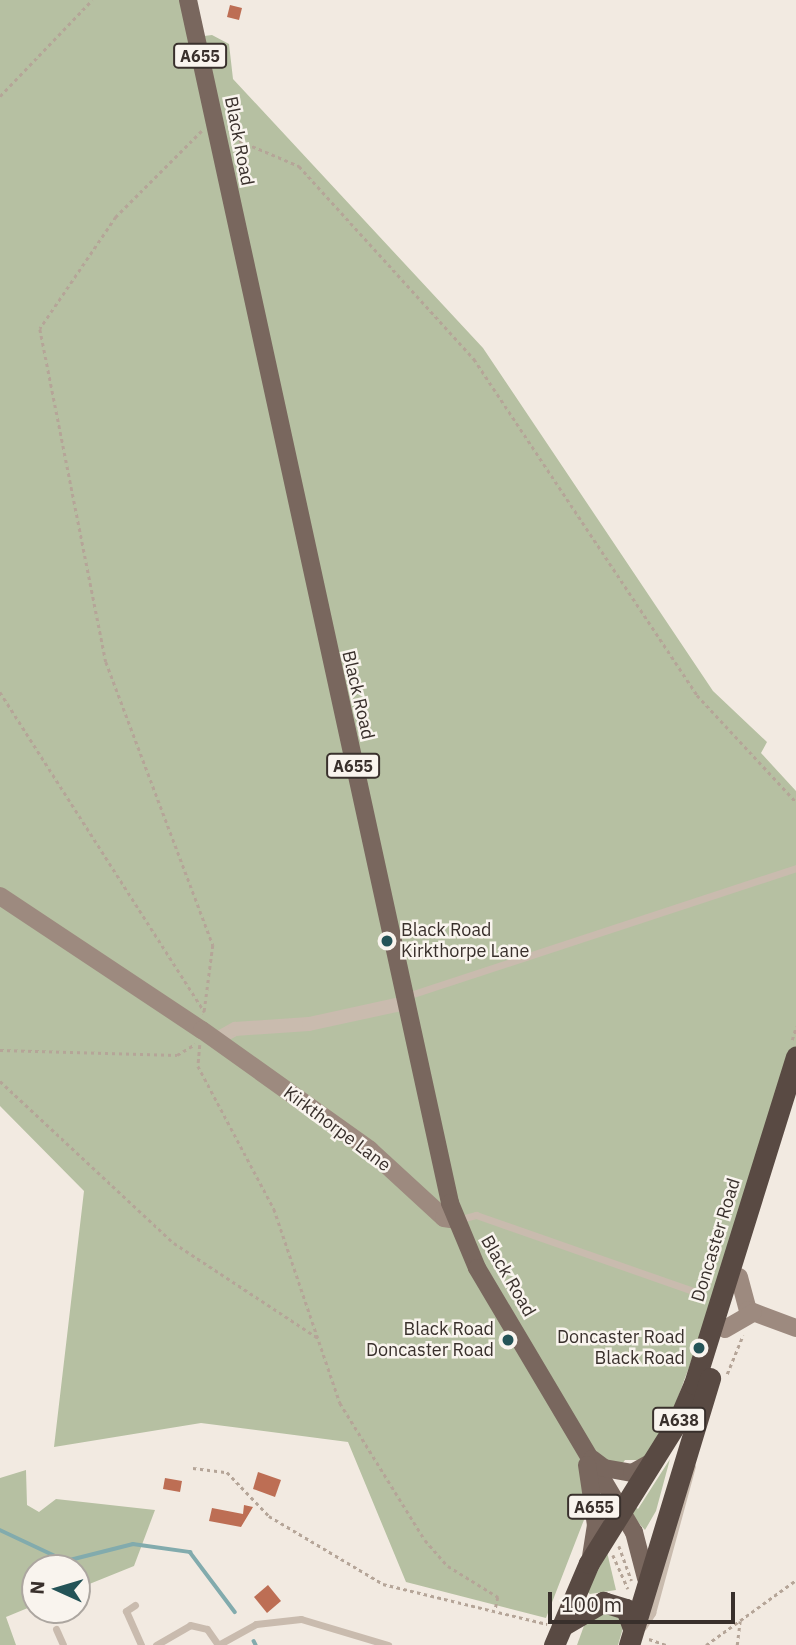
<!DOCTYPE html>
<html>
<head>
<meta charset="utf-8">
<style>
	body { margin:0 }
	#map { position:relative; width:796px; height:1645px; overflow:hidden; background:#f2eae1; font-family:"IBM Plex Sans",sans-serif }
	div>[style] { position:absolute }
	[style*='--x'] { left:calc(var(--x)*1px); top:calc(var(--y)*1px); width:calc(var(--w)*1px); rotate:calc(var(--a)*1deg) }
	.green>* { inset:0; background:#b6c0a2 }
	.stream>* { height:3.5px; margin:-1.75px; padding:0 1.75px; transform-origin:1.75px; border-radius:1.75px; background:#82abad }
	.building>* { inset:0; background:#bd6e54 }
	.path>* { height:2.5px; margin-top:-1.25px; transform-origin:0; background:repeating-linear-gradient(90deg,#b5a598 0 3.5px,transparent 0 7px) }
	.lane>* { height:7px; margin:-3.5px; padding:0 3.5px; transform-origin:3.5px; border-radius:3.5px; background:#c9bbae }
	.street>* { height:14px; margin:-7px; padding:0 7px; transform-origin:7px; border-radius:7px; background:#c9bbae }
	.secondary>* { height:18px; margin:-9px; padding:0 9px; transform-origin:9px; border-radius:9px; background:#9d8a7f }
	.primary>* { height:18px; margin:-9px; padding:0 9px; transform-origin:9px; border-radius:9px; background:#79675e }
	.highway>* { height:21px; margin:-10.5px; padding:0 10.5px; transform-origin:10.5px; border-radius:10.5px; background:#594a43 }
	.dots>* { width:19px; height:19px; translate:-50% -50%; box-sizing:border-box; border:4px solid #f9f4ee; border-radius:50% }
	span { translate:-50% -50%; white-space:nowrap; text-align:center; line-height:1.15; -webkit-text-stroke:5px #f9f4ee; paint-order:stroke }
	.shield-label span { padding:2px 5px; background:#f9f4ee; border:2px solid; border-radius:5px; -webkit-text-stroke-width:0 }
	.shield-label { font-size:16px; color:#39302c; font-weight:700 }
	.street-label { font-size:18px; color:#39302c }
	.poi-label { font-size:18px; color:#39302c }
	.left { translate:0 -50%; text-align:left }
	.right { translate:-100% -50%; text-align:right }
	.north { position:absolute; left:21px; top:1554px; width:70px; height:70px; box-sizing:border-box; background:#f9f4ee; border:2px solid #aca6a0; border-radius:50%; rotate:274deg; font-size:19px; font-weight:700; line-height:28px; text-align:center; color:#39302c }
	.north::after { content:''; display:block; margin:auto; width:24px; height:32px; background:#245357; clip-path:polygon(50% 0,100% 100%,50% 72%,0 100%) }
	.scale { position:absolute; left:548px; top:1592px; width:187px; height:32px; box-sizing:border-box; border:4px solid #39302c; border-top:0; padding-left:9px; font-size:21px; line-height:24px; white-space:nowrap; color:#39302c; -webkit-text-stroke:5px #f9f4ee; paint-order:stroke }
</style>
</head>
<body>
<div id="map">
	<div class="green">
		<i style="clip-path:polygon(0 0,188px 0,196px 37px,212px 35px,229px 44px,233px 79px,483px 348px,713px 691px,767px 742px,761px 753px,796px 791px,796px 1056px,770px 1146px,655px 1460px,625px 1460px,587px 1512px,546px 1618px,406px 1582px,348px 1442px,201px 1423px,54px 1447px,84px 1191px,0 1106px)"></i>
		<i style="clip-path:polygon(670px 1459px,656px 1511px,645px 1530px,627px 1510px,633px 1505px,638px 1509px)"></i>
		<i style="clip-path:polygon(26px 1470px,27px 1505px,39px 1512px,56px 1499px,155px 1510px,134px 1566px,77px 1589px,77px 1568px,35px 1568px,35px 1605px,6px 1617px,16px 1645px,0 1645px,0 1478px)"></i>
		<i style="clip-path:polygon(607px 1552px,616px 1590px,590px 1594px,587px 1592px)"></i>
		<i style="clip-path:polygon(601px 1606px,625px 1621px,618px 1645px,577px 1645px,589px 1612px)"></i>
	</div>
	<div class="stream">
		<i style="--x:0;--y:1530;--w:73;--a:25.2"></i>
		<i style="--x:66;--y:1561;--w:69;--a:-14.2"></i>
		<i style="--x:133;--y:1544;--w:58;--a:8"></i>
		<i style="--x:190;--y:1552;--w:75;--a:53.1"></i>
		<i style="--x:254;--y:1641;--w:4;--a:63"></i>
	</div>
	<div class="building">
		<i style="clip-path:polygon(230px 5px,242px 8px,239px 20px,227px 17px)"></i>
		<i style="clip-path:polygon(258px 1472px,281px 1480px,275px 1497px,253px 1489px)"></i>
		<i style="clip-path:polygon(165px 1478px,182px 1481px,180px 1492px,163px 1489px)"></i>
		<i style="clip-path:polygon(244px 1505px,253px 1507px,241px 1527px,209px 1521px,212px 1508px,243px 1514px)"></i>
		<i style="clip-path:polygon(268px 1585px,281px 1601px,267px 1613px,254px 1597px)"></i>
	</div>
	<div class="path">
		<i style="--x:0;--y:96;--w:133;--a:-46.2"></i>
		<i style="--x:202;--y:131;--w:122;--a:135"></i>
		<i style="--x:116;--y:217;--w:135;--a:124.2"></i>
		<i style="--x:40;--y:329;--w:339;--a:78.8"></i>
		<i style="--x:106;--y:662;--w:303;--a:69.3"></i>
		<i style="--x:213;--y:945;--w:70;--a:97.4"></i>
		<i style="--x:233;--y:138;--w:72;--a:23"></i>
		<i style="--x:299;--y:166;--w:261;--a:47.8"></i>
		<i style="--x:474;--y:359;--w:403;--a:56.4"></i>
		<i style="--x:697;--y:695;--w:146;--a:47.2"></i>
		<i style="--x:0;--y:692;--w:380;--a:57.4"></i>
		<i style="--x:792;--y:1040;--w:14;--a:-73"></i>
		<i style="--x:200;--y:1045;--w:21;--a:95"></i>
		<i style="--x:198;--y:1066;--w:162;--a:62"></i>
		<i style="--x:274;--y:1209;--w:205;--a:71.2"></i>
		<i style="--x:340;--y:1403;--w:161;--a:58.2"></i>
		<i style="--x:425;--y:1540;--w:35;--a:49"></i>
		<i style="--x:448;--y:1566;--w:59;--a:31.8"></i>
		<i style="--x:498;--y:1597;--w:14;--a:102"></i>
		<i style="--x:0;--y:1050;--w:177;--a:1.6"></i>
		<i style="--x:177;--y:1055;--w:21;--a:-31"></i>
		<i style="--x:0;--y:1081;--w:238;--a:43"></i>
		<i style="--x:174;--y:1243;--w:173;--a:33.4"></i>
		<i style="--x:727;--y:1374;--w:42;--a:-67.7"></i>
		<i style="--x:193;--y:1468;--w:34;--a:7"></i>
		<i style="--x:227;--y:1472;--w:61;--a:46.3"></i>
		<i style="--x:269;--y:1516;--w:133;--a:30.8"></i>
		<i style="--x:383;--y:1584;--w:169;--a:13.7"></i>
		<i style="--x:619;--y:1546;--w:37;--a:70"></i>
		<i style="--x:613;--y:1555;--w:37;--a:66"></i>
		<i style="--x:649;--y:1639;--w:18;--a:19"></i>
		<i style="--x:706;--y:1645;--w:111;--a:-35.8"></i>
		<i style="--x:737;--y:1645;--w:24;--a:-83"></i>
	</div>
	<div class="lane">
		<i style="--x:404;--y:997;--w:413;--a:-18.2"></i>
		<i style="--x:457;--y:1220;--w:20;--a:-15"></i>
		<i style="--x:476;--y:1215;--w:238;--a:19.3"></i>
		<i style="--x:135;--y:1605;--w:11;--a:146"></i>
		<i style="--x:126;--y:1611;--w:37;--a:66"></i>
		<i style="--x:643;--y:1627;--w:17;--a:-57"></i>
		<i style="--x:652;--y:1613;--w:152;--a:-74.8"></i>
		<i style="--x:56;--y:1629;--w:17;--a:66"></i>
		<i style="--x:156;--y:1645;--w:39;--a:-30"></i>
		<i style="--x:190;--y:1625;--w:17;--a:13"></i>
		<i style="--x:207;--y:1629;--w:19;--a:55"></i>
		<i style="--x:218;--y:1645;--w:43;--a:-28.9"></i>
		<i style="--x:256;--y:1624;--w:45;--a:-6.3"></i>
		<i style="--x:301;--y:1619;--w:91;--a:16.6"></i>
	</div>
	<div class="street">
		<i style="--x:215;--y:1040;--w:23;--a:-29"></i>
		<i style="--x:235;--y:1029;--w:74;--a:-3.9"></i>
		<i style="--x:309;--y:1024;--w:98;--a:-12.3"></i>
	</div>
	<div class="secondary">
		<i style="--x:0;--y:896;--w:242;--a:33.6"></i>
		<i style="--x:202;--y:1030;--w:206;--a:35.5"></i>
		<i style="--x:370;--y:1150;--w:100;--a:42.6"></i>
		<i style="--x:444;--y:1218;--w:12;--a:9"></i>
		<i style="--x:739;--y:1277;--w:34;--a:75"></i>
		<i style="--x:748;--y:1310;--w:51;--a:20.6"></i>
		<i style="--x:725;--y:1329;--w:32;--a:-30"></i>
	</div>
	<div class="primary">
		<i style="--x:188;--y:0;--w:1231;--a:77.71"></i>
		<i style="--x:450;--y:1203;--w:70;--a:67.4"></i>
		<i style="--x:477;--y:1268;--w:307;--a:59.3"></i>
		<i style="--x:634;--y:1532;--w:48;--a:75.4"></i>
		<i style="--x:592;--y:1459;--w:15;--a:37"></i>
		<i style="--x:604;--y:1468;--w:28;--a:10"></i>
		<i style="--x:632;--y:1473;--w:25;--a:-29"></i>
		<i style="--x:587;--y:1465;--w:61;--a:81.5"></i>
		<i style="--x:596;--y:1525;--w:30;--a:99"></i>
	</div>
	<div class="highway">
		<i style="--x:562;--y:1626;--w:48;--a:-30.3"></i>
		<i style="--x:603;--y:1602;--w:24;--a:17"></i>
		<i style="--x:626;--y:1609;--w:20;--a:70"></i>
		<i style="--x:554;--y:1645;--w:89;--a:-66.9"></i>
		<i style="--x:589;--y:1563;--w:170;--a:-58"></i>
		<i style="--x:679;--y:1419;--w:38;--a:-67"></i>
		<i style="--x:694;--y:1384;--w:343;--a:-72.7"></i>
		<i style="--x:629;--y:1645;--w:279;--a:-73.1"></i>
	</div>
	<div class="dots">
		<i style="left:387px;top:941px;background:#245357"></i>
		<i style="left:508px;top:1340px;background:#245357"></i>
		<i style="left:699px;top:1348px;background:#245357"></i>
	</div>
	<div class="shield-label">
		<span style="left:200px;top:56px">A655</span>
		<span style="left:353px;top:766px">A655</span>
		<span style="left:679px;top:1420px">A638</span>
		<span style="left:594px;top:1507px">A655</span>
	</div>
	<div class="street-label">
		<span style="left:239px;top:141px;rotate:79deg">Black Road</span>
		<span style="left:358px;top:695px;rotate:77deg">Black Road</span>
		<span style="left:337px;top:1129px;rotate:37deg">Kirkthorpe Lane</span>
		<span style="left:716px;top:1240px;rotate:-73deg">Doncaster Road</span>
		<span style="left:508px;top:1276px;rotate:60deg">Black Road</span>
	</div>
	<div class="poi-label">
		<span class="left" style="left:401px;top:941px">Black Road<br>Kirkthorpe Lane</span>
		<span class="right" style="left:494px;top:1340px">Black Road<br>Doncaster Road</span>
		<span class="right" style="left:685px;top:1348px">Doncaster Road<br>Black Road</span>
	</div>
	<div class="north">N</div>
	<div class="scale">100 m</div>
</div>
</body>
</html>
